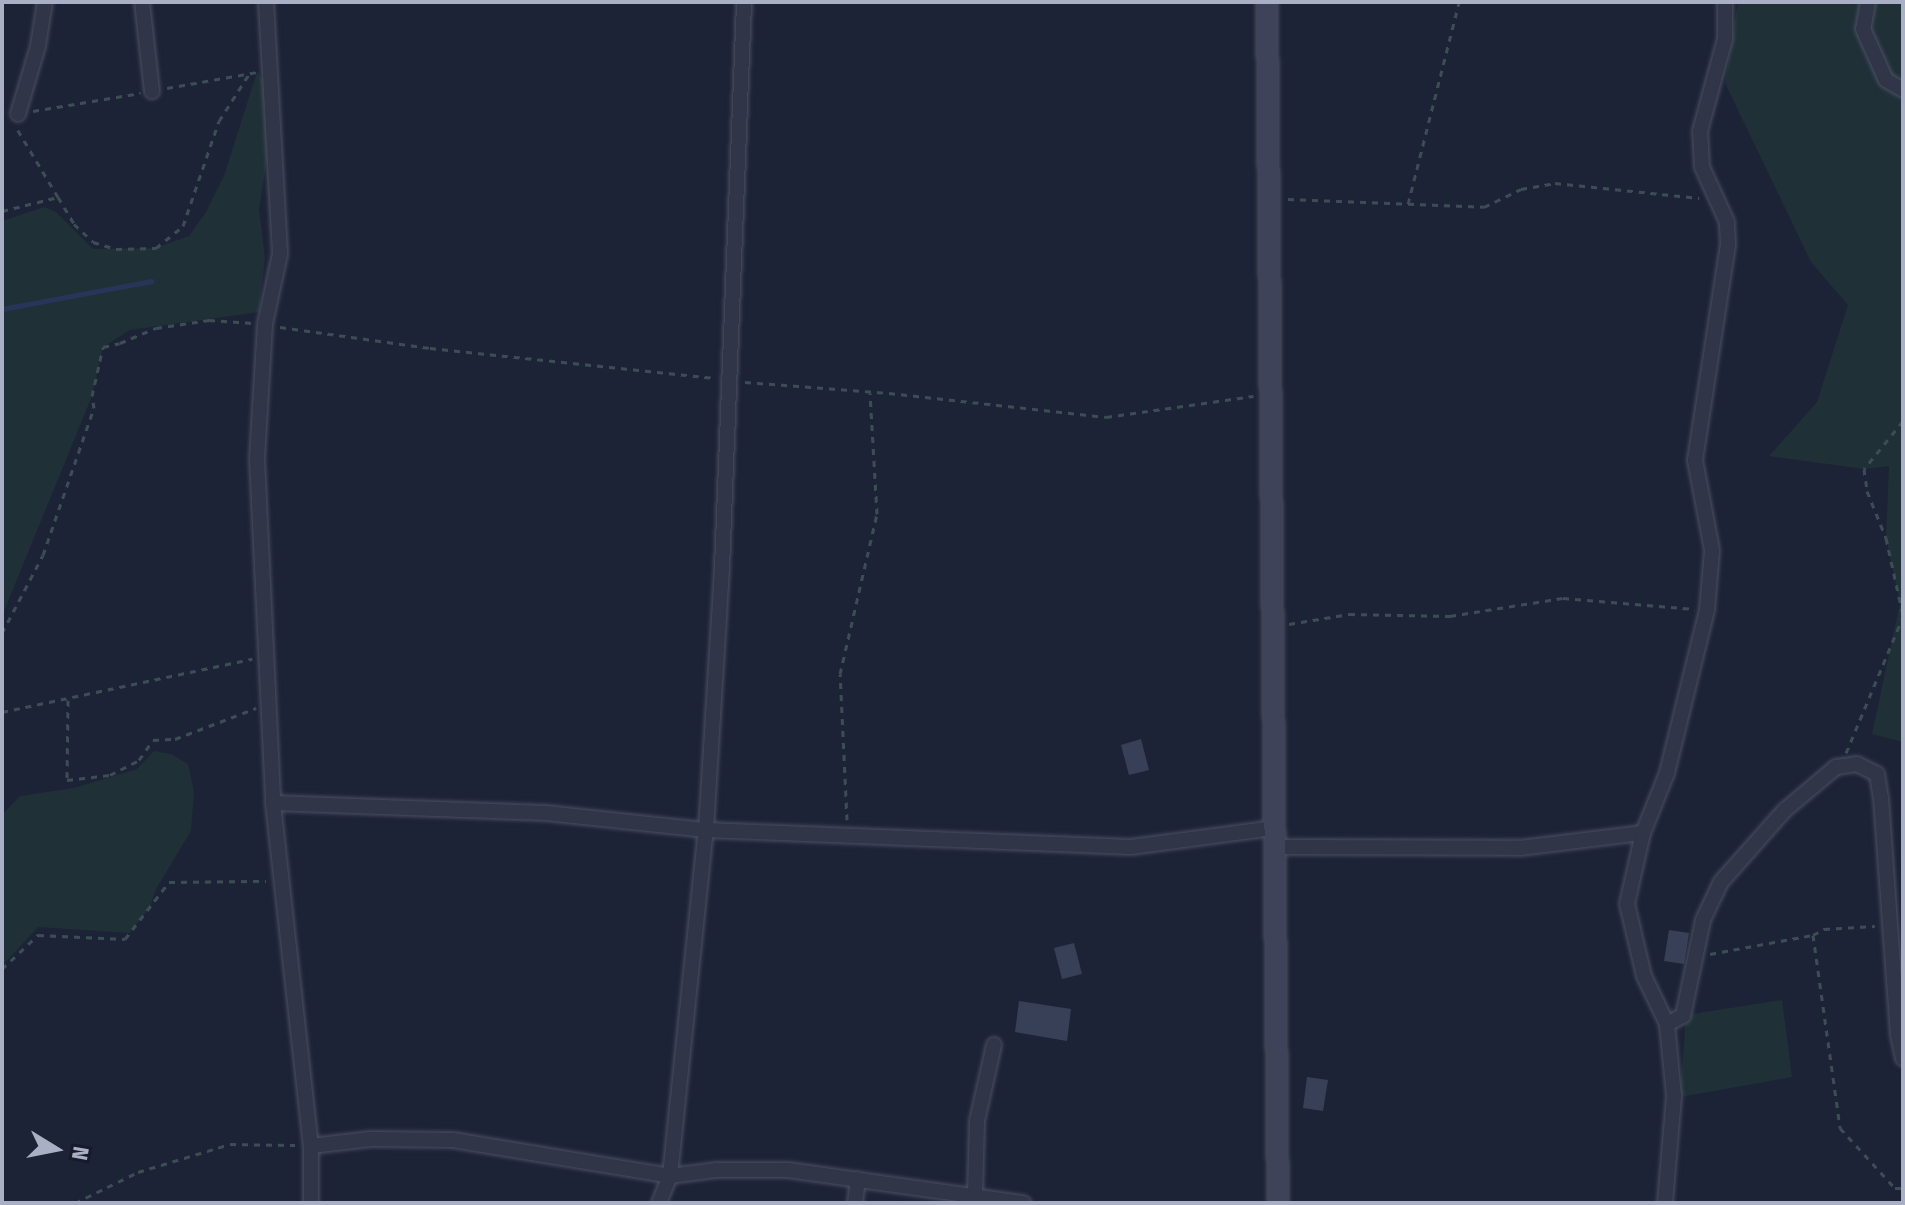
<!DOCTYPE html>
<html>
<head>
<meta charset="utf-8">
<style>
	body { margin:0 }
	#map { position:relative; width:1905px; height:1205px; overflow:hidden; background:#1d2336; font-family:"Fira Sans Condensed",sans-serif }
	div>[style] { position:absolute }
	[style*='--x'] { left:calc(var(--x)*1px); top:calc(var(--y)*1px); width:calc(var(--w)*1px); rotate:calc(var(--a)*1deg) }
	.green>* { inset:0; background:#1f3037 }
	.stream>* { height:5px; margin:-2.5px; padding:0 2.5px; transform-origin:2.5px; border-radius:2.5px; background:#293459 }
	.building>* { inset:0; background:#384058 }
	.path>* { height:3px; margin-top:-1.5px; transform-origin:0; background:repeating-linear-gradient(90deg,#3c4d55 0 6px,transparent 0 12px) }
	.roads { filter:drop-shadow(0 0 2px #4b5062) drop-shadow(0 0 2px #4b5062) }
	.street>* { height:14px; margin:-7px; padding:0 7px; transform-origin:7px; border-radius:7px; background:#303547 }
	.secondary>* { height:20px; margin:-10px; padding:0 10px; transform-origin:10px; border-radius:10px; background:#3e435a }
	span { translate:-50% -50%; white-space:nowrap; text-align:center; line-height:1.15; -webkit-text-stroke:7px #161b2b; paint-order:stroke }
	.frame { position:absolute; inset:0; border:4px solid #a9afc5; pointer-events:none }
	.north { position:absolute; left:16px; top:1109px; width:80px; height:80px; -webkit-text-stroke:6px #161b2b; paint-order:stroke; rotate:100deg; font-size:22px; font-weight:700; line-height:32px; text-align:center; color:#a9afc5 }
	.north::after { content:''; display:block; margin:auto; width:28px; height:36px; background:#a9afc5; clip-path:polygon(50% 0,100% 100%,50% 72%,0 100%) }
</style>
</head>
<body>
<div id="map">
	<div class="green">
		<i style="clip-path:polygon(1738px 2px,1903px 2px,1903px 742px,1872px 734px,1900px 603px,1886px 538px,1889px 466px,1864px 469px,1769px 456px,1817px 402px,1848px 305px,1811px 262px,1725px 83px)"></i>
		<i style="clip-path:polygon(257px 72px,277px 97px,259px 209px,265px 258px,259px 312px,130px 330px,103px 347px,92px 396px,2px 616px,2px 221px,44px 207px,56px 212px,93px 249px,156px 248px,189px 236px,206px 212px,224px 176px)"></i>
		<i style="clip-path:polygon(154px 751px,171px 754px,188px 764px,194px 792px,191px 831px,156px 889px,150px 907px,130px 933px,38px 927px,2px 966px,2px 815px,20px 796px,74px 788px,137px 769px)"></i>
		<i style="clip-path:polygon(1782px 1000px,1792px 1077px,1680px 1097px,1686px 1015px)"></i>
	</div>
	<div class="stream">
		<i style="--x:2;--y:309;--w:152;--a:-10.6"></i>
	</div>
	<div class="building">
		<i style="clip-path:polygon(1141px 739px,1149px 770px,1129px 775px,1121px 745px)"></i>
		<i style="clip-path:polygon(1669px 930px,1689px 933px,1684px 964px,1664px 961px)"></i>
		<i style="clip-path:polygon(1074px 943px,1082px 974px,1062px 979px,1054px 948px)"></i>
		<i style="clip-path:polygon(1019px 1001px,1071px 1009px,1067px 1041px,1015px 1032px)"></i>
		<i style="clip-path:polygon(1307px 1077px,1328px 1080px,1323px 1111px,1303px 1108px)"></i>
	</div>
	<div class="path">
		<i style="--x:167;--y:88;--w:92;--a:-10"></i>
		<i style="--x:33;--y:111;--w:109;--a:-9.5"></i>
		<i style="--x:58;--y:197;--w:31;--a:59"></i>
		<i style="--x:74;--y:224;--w:26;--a:43"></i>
		<i style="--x:93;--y:242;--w:24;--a:17"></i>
		<i style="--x:116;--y:249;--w:40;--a:-1.4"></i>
		<i style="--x:156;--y:248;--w:35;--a:-39"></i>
		<i style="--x:183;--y:226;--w:111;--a:-71.1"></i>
		<i style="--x:219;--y:121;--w:56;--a:-57.4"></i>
		<i style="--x:1288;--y:199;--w:196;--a:2.3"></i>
		<i style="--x:1484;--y:207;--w:41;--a:-25.9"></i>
		<i style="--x:1521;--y:189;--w:35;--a:-10"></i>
		<i style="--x:1555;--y:183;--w:145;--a:5.9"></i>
		<i style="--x:1408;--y:204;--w:208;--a:-75.8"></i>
		<i style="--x:2;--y:211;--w:58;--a:-14"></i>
		<i style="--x:58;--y:197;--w:82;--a:-121"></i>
		<i style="--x:280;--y:327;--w:151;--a:8"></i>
		<i style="--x:430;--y:348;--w:286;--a:6"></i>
		<i style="--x:745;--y:382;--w:144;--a:4.4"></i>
		<i style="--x:889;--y:393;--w:218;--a:6.3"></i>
		<i style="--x:1106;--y:417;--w:149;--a:-8.1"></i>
		<i style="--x:1903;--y:421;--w:62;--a:129.1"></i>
		<i style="--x:1864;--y:469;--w:22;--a:82"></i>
		<i style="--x:1867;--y:491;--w:51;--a:68"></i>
		<i style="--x:1886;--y:538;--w:79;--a:77.6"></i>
		<i style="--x:1289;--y:624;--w:61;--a:-9.5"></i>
		<i style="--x:1349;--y:614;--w:101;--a:1.1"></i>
		<i style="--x:1450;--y:616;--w:114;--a:-9.1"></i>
		<i style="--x:1563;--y:598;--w:132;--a:4.8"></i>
		<i style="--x:2;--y:633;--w:88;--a:-62.3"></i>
		<i style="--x:43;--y:555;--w:156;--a:-70.9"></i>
		<i style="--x:94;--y:408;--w:12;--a:-99"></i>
		<i style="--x:92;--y:396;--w:50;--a:-77.3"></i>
		<i style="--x:103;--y:347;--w:17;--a:-13"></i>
		<i style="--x:120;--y:343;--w:39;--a:-23"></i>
		<i style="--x:156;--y:328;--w:54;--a:-8.6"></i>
		<i style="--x:209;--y:320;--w:44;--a:3.9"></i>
		<i style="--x:68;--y:700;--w:80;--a:90.7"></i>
		<i style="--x:67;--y:780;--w:43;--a:-6.6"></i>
		<i style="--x:110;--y:775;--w:33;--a:-27"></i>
		<i style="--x:139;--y:760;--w:24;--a:-55"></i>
		<i style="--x:153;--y:740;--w:22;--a:-3"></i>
		<i style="--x:175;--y:739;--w:87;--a:-20.9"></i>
		<i style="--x:2;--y:712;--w:256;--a:-12"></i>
		<i style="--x:1846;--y:753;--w:147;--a:-67.3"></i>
		<i style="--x:847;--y:820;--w:146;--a:-92.7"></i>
		<i style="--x:840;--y:674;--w:164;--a:-77"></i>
		<i style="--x:877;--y:514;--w:121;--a:-93.3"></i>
		<i style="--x:1813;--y:935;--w:195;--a:82"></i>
		<i style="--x:1840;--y:1128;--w:81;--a:47.5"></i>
		<i style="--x:1895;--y:1188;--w:8;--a:0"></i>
		<i style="--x:1710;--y:954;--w:105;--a:-10.5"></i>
		<i style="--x:1813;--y:935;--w:13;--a:-29"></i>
		<i style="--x:1824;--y:929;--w:51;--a:-3.4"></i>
		<i style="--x:2;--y:969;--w:50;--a:-43.4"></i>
		<i style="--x:38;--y:935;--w:87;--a:2.6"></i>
		<i style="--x:125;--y:939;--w:72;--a:-52.3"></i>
		<i style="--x:169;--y:882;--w:97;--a:-0.6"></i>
		<i style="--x:75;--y:1203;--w:70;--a:-26.2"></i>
		<i style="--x:138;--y:1172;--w:96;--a:-16.9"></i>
		<i style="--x:230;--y:1144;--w:65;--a:0.9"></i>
	</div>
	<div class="roads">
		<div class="street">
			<i style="--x:142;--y:2;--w:90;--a:83.6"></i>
			<i style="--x:266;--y:2;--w:252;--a:86.8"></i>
			<i style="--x:280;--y:254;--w:72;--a:102.1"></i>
			<i style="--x:265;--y:324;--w:135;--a:93.4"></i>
			<i style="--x:257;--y:459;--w:344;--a:87.3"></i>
			<i style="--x:273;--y:803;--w:345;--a:83.7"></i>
			<i style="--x:311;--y:1146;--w:57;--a:90"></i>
			<i style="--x:1868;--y:2;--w:27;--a:100"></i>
			<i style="--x:1863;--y:29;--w:56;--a:65.7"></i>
			<i style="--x:1886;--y:80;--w:20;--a:30"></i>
			<i style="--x:18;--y:114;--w:71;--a:-73.6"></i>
			<i style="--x:38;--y:46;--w:45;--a:-81"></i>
			<i style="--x:273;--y:803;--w:273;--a:2.1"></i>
			<i style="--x:546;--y:813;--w:161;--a:6.1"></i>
			<i style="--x:706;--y:830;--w:425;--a:2.3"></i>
			<i style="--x:1131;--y:847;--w:143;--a:-7.6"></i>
			<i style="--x:1274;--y:847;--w:246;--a:0.2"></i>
			<i style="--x:1520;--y:848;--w:124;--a:-7"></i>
			<i style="--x:1667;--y:1024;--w:18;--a:-27"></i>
			<i style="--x:1683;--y:1016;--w:98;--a:-78.2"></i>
			<i style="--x:1703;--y:920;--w:42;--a:-64.7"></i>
			<i style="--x:1721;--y:882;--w:96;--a:-48.4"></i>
			<i style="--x:1785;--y:810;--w:67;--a:-40.1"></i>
			<i style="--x:1836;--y:767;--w:21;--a:-8"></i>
			<i style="--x:1857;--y:764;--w:22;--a:27"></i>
			<i style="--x:1877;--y:774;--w:24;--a:81"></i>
			<i style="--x:1881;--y:798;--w:238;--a:85.9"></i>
			<i style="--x:1898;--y:1035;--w:24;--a:78"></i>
			<i style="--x:311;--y:1146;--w:60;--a:-6.7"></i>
			<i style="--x:371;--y:1139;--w:82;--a:0.7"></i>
			<i style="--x:453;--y:1140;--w:220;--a:9.4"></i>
			<i style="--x:670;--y:1176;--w:46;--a:-7.4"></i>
			<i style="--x:716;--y:1170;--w:72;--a:0"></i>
			<i style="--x:788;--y:1170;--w:238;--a:8"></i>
			<i style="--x:975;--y:1194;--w:73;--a:-88.4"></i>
			<i style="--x:977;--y:1121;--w:78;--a:-77.4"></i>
			<i style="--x:659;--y:1203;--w:29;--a:-68"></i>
			<i style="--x:670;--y:1176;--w:348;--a:-84.1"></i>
			<i style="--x:706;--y:830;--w:262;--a:-86.5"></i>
			<i style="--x:722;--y:568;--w:566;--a:-87.77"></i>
			<i style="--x:855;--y:1203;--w:24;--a:-83"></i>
			<i style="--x:1665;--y:1203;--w:107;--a:-85.2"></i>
			<i style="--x:1674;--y:1096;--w:72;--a:-95.6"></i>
			<i style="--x:1667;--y:1024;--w:53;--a:-115.6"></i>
			<i style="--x:1644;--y:976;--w:74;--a:-103.3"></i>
			<i style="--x:1627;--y:904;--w:73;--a:-77.3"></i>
			<i style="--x:1643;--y:833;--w:65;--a:-68.2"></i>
			<i style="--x:1667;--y:773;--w:168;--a:-76.2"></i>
			<i style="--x:1707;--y:610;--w:60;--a:-85.2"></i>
			<i style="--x:1712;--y:550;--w:92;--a:-100.7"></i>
			<i style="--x:1695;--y:460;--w:219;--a:-81.3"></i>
			<i style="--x:1728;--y:244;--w:22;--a:-93"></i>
			<i style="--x:1727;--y:222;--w:60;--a:-114.4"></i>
			<i style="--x:1702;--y:167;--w:36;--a:-93"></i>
			<i style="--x:1700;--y:131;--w:95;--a:-74.8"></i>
			<i style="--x:1725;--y:39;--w:37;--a:-90"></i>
		</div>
		<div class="secondary">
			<i style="--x:1267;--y:2;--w:1201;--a:89.48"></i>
		</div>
	</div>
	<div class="frame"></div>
	<div class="north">N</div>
</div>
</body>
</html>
